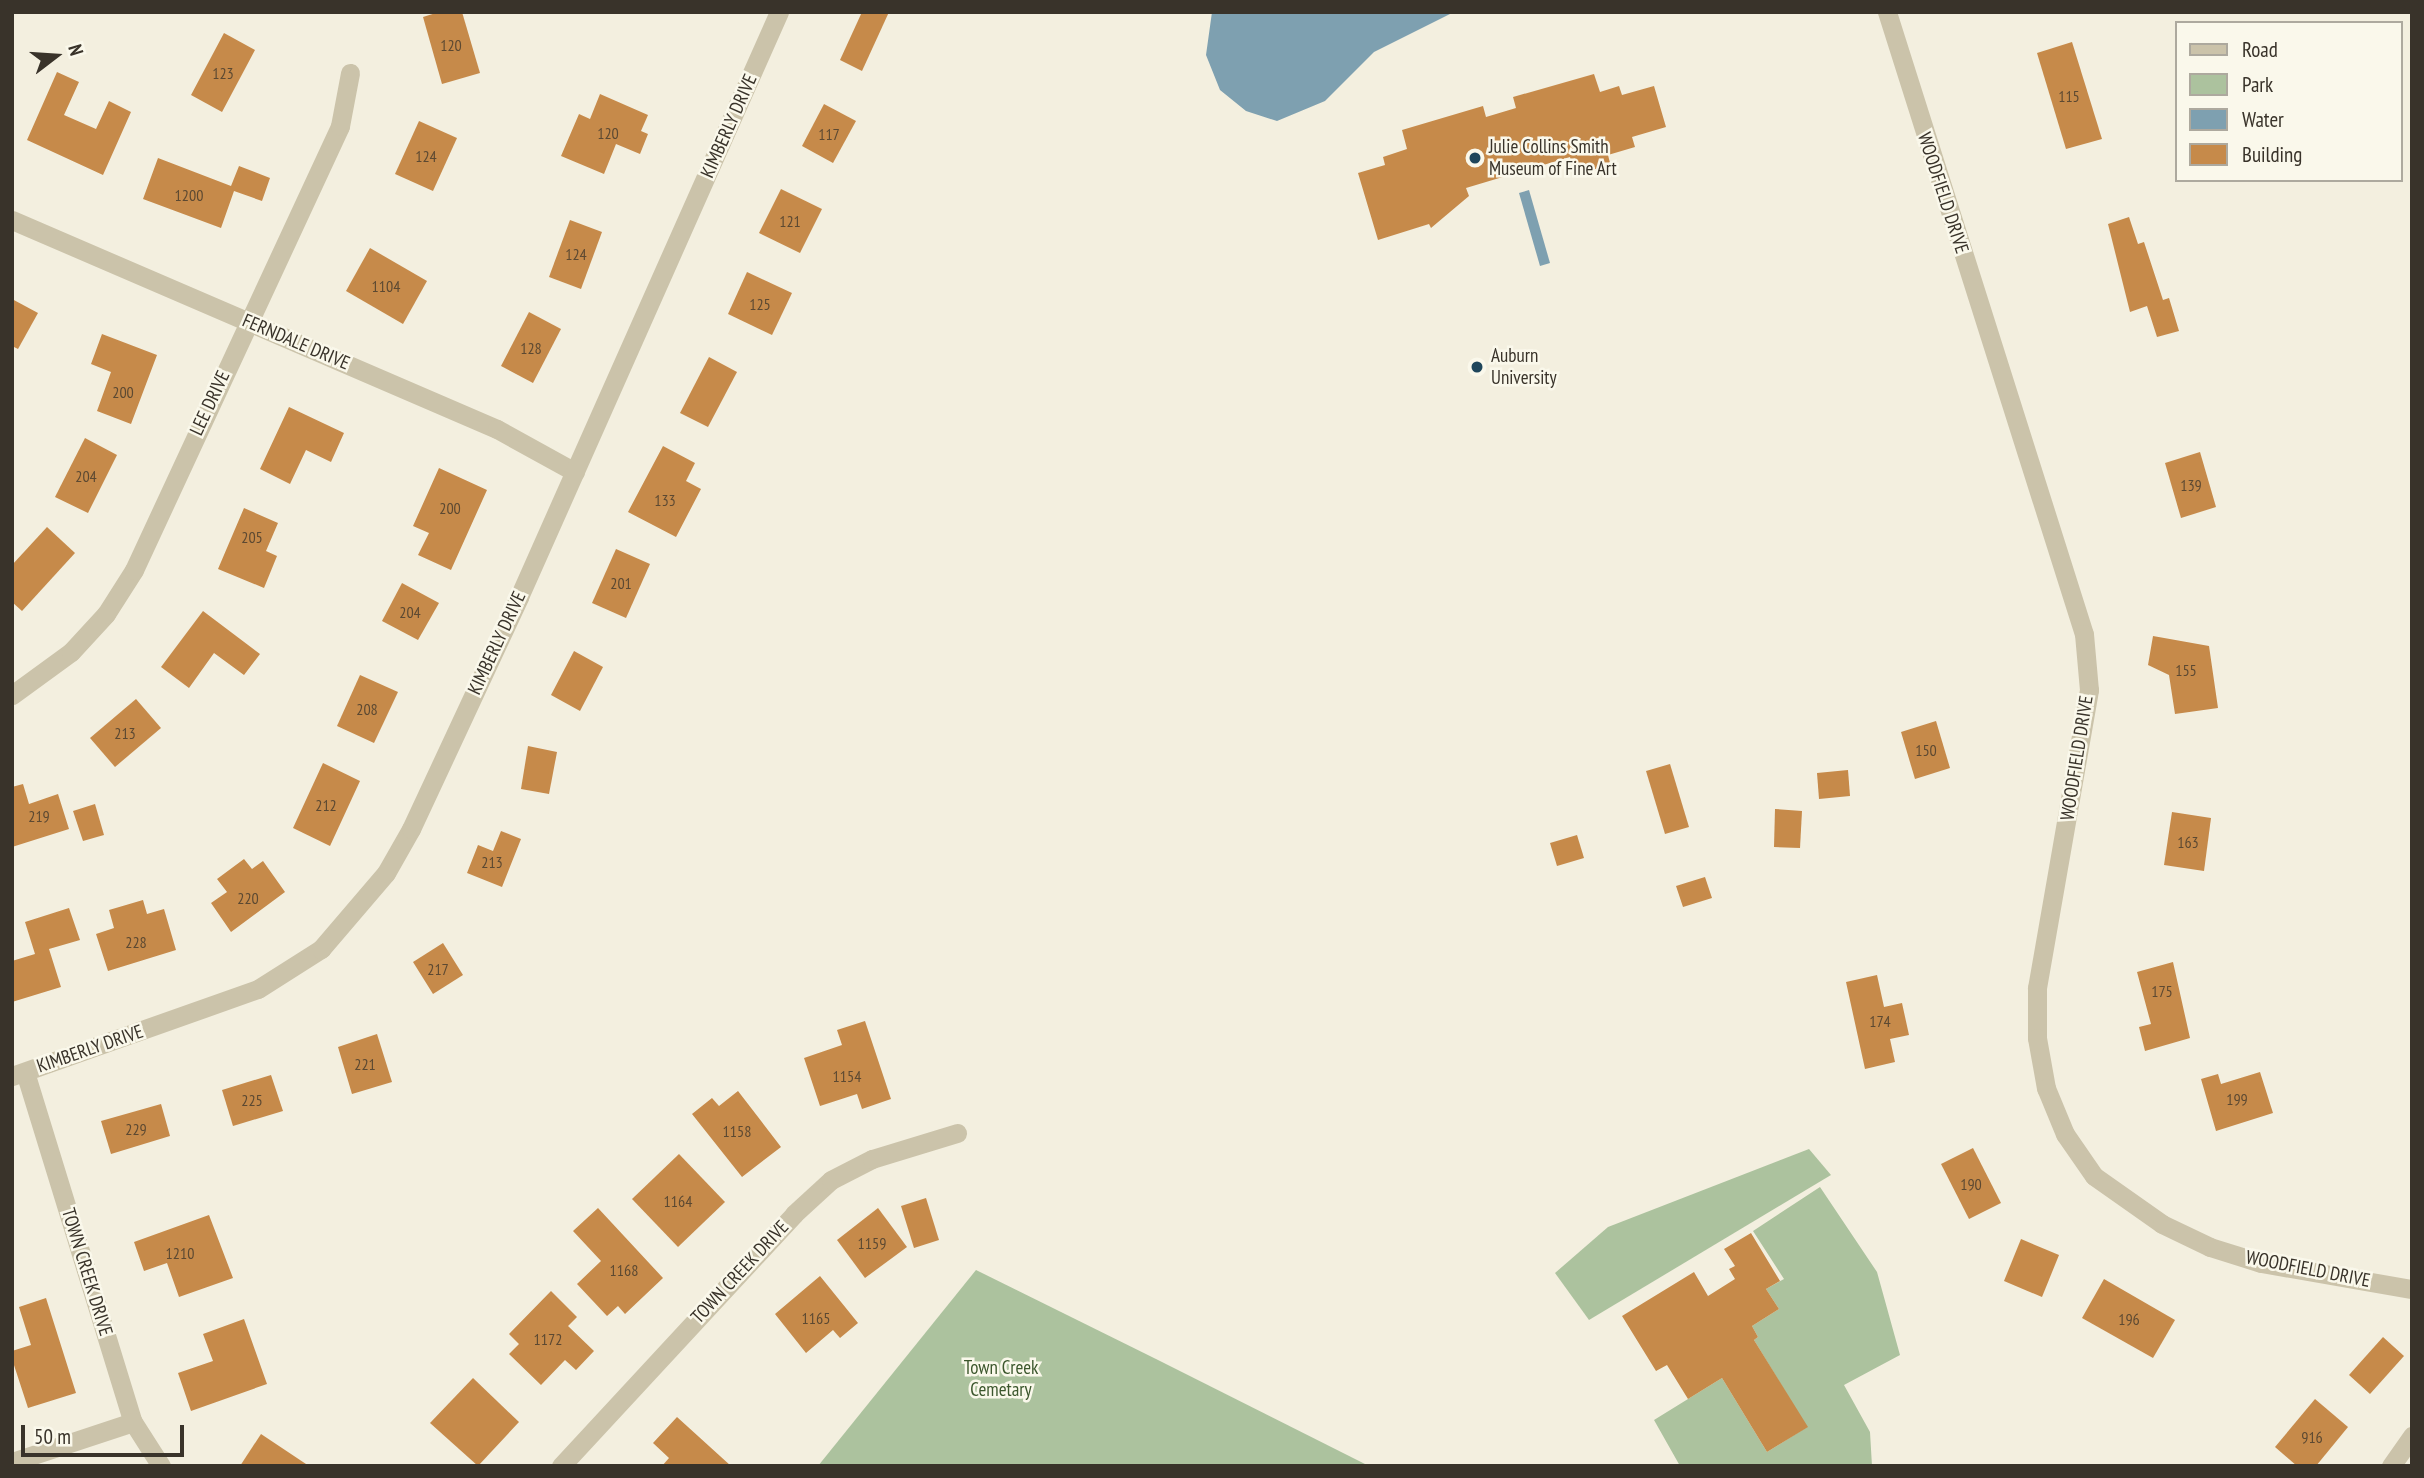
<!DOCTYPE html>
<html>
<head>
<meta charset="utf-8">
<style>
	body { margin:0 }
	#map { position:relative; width:2424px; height:1478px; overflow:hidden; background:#f3efdf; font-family:"PT Sans Narrow",sans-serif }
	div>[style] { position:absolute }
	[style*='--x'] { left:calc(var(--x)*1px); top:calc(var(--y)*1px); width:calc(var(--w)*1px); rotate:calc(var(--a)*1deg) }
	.green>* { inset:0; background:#acc29e }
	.water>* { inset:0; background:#7ea0b0 }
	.building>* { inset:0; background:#c68a4a }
	.minor>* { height:19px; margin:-9.5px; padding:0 9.5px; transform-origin:9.5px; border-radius:9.5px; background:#cbc3aa }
	.dots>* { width:19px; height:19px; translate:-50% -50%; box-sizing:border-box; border:4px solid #faf8eb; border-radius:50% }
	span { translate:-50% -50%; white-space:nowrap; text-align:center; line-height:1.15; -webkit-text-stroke:5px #faf8eb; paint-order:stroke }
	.number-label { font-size:16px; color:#5c4932 }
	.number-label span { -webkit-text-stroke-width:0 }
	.street-label { font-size:19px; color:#39332a }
	.poi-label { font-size:19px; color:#39332a }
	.left { translate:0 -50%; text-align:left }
	.park-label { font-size:19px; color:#3c572d }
	.frame { position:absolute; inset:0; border:14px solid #39332a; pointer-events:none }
	.legend { position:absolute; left:2175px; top:21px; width:228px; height:161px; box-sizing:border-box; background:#faf8eb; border:2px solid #ada99e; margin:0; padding:9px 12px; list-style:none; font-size:21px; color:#39332a }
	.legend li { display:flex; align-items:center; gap:14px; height:35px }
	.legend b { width:35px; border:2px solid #ada99e }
	.north { position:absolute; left:21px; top:21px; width:70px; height:70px; -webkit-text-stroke:5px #faf8eb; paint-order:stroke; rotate:73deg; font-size:19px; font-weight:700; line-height:28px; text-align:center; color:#39332a }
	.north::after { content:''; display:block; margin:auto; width:24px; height:32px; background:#39332a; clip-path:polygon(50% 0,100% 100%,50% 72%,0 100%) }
	.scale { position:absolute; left:21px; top:1425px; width:163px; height:32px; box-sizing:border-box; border:4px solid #39332a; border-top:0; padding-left:9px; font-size:21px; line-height:24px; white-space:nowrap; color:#39332a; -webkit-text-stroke:5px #faf8eb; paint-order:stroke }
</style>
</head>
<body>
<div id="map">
	<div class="green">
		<i style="clip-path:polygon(1809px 1149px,1831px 1175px,1589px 1320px,1555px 1273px,1608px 1227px)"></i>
		<i style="clip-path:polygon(1820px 1187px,1877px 1272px,1900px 1355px,1844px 1385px,1870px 1432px,1872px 1466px,1680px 1466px,1654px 1420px,1722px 1378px,1767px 1452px,1807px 1427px,1754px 1340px,1758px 1337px,1752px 1326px,1779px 1309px,1766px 1289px,1784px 1279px,1753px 1231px)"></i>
		<i style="clip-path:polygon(976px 1270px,1158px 1360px,1369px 1466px,818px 1466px)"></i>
	</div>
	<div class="water">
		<i style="clip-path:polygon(1212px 12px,1454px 12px,1374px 52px,1325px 101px,1277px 121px,1246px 111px,1220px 90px,1206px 55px)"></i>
		<i style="clip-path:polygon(1529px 190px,1550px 263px,1540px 266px,1519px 193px)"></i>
	</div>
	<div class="building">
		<i style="clip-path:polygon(439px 12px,462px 12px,480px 73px,442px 84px,423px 17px)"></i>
		<i style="clip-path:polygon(862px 12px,889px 12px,862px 71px,840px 60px)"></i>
		<i style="clip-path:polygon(224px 33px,255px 50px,222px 112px,191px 95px)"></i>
		<i style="clip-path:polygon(2072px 42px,2102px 139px,2066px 149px,2037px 53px)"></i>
		<i style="clip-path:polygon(57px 72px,79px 82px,64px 115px,96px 129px,109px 101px,131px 112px,103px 175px,27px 140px)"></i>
		<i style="clip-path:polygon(1594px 74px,1600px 92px,1619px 86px,1622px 95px,1654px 86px,1666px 127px,1632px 137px,1635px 147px,1608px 155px,1612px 171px,1572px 166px,1570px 157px,1466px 188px,1469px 196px,1431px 228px,1429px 224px,1378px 240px,1358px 173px,1385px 165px,1383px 157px,1407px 149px,1402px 130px,1483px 106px,1486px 117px,1516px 108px,1513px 97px)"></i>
		<i style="clip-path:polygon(600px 94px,648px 115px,641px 131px,648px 134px,640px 154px,616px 144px,604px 174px,561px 156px,579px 114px,590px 119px)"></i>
		<i style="clip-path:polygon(824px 104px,856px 121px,833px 163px,802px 146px)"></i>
		<i style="clip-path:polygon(419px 121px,457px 138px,433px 191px,395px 174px)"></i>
		<i style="clip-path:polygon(158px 158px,231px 186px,239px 166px,270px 178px,262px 201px,234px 191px,221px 228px,143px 199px)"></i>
		<i style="clip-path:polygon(781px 189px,822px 209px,800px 253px,759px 233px)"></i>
		<i style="clip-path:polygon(2129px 217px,2138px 244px,2144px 242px,2163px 300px,2169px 298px,2179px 331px,2157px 337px,2147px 306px,2130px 312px,2108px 224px)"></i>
		<i style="clip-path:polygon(570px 220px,602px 232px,581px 289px,549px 277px)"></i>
		<i style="clip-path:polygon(370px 248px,427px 281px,403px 324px,346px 291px)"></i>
		<i style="clip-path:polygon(747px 272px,792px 293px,772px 335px,728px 314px)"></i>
		<i style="clip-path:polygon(12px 299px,38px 313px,18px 349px,12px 346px)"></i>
		<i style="clip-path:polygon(529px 312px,561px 329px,533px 383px,501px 366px)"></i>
		<i style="clip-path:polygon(102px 334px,157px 355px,131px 424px,97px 411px,111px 372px,91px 364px)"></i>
		<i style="clip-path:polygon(709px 357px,737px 372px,708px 427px,680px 413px)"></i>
		<i style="clip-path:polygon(289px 407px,344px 433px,331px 462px,306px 450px,290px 484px,260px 469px)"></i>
		<i style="clip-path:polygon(85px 438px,117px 455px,88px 513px,55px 497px)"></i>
		<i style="clip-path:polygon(663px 446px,695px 463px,686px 481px,701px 489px,676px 537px,628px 512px)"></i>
		<i style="clip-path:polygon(2200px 452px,2216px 507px,2181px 518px,2165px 463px)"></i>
		<i style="clip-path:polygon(439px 468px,487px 490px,451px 570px,418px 555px,429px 533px,413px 526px)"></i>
		<i style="clip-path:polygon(244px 508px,278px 523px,266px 551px,277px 556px,264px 588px,218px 569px)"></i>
		<i style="clip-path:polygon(47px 527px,75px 553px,22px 611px,12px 602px,12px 565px)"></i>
		<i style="clip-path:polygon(616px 549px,650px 564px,626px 618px,592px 603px)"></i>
		<i style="clip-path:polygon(402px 583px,439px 603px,418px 640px,382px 621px)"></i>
		<i style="clip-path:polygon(203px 611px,260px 654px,244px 675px,214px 653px,189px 688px,161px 667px)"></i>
		<i style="clip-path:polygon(2153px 636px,2209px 646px,2218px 708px,2175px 714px,2169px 675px,2148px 665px)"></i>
		<i style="clip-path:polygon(574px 651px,603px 667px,580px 711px,551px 695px)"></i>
		<i style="clip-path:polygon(360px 675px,398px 692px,374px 743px,337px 726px)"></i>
		<i style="clip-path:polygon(136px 699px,161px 728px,115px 767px,90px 738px)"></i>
		<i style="clip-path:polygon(1936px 721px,1950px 768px,1915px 779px,1901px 732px)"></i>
		<i style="clip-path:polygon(528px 746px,557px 752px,549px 794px,521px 789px)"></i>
		<i style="clip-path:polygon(323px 763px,360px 781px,330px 846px,293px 828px)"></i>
		<i style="clip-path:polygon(1670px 764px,1689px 827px,1665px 834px,1646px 771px)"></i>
		<i style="clip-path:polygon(1848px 770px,1850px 796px,1819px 799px,1817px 773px)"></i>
		<i style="clip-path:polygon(23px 784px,29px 804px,58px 794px,69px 829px,12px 847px,12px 787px)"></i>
		<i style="clip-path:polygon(95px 804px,104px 835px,83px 841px,73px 811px)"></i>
		<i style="clip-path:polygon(1775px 809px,1802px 811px,1800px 848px,1774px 847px)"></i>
		<i style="clip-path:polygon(2172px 812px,2211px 818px,2204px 871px,2164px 865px)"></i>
		<i style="clip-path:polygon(501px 831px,521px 839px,502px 887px,467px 873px,478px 845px,493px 851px)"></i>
		<i style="clip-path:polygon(1577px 835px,1584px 858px,1557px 866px,1550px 843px)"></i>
		<i style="clip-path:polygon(244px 859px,252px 869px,263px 861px,285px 892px,231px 932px,211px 903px,227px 892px,217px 879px)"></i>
		<i style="clip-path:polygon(1705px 877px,1712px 898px,1683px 907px,1676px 886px)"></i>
		<i style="clip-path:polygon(143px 900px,147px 914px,164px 909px,176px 950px,108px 971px,96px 934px,114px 928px,109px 910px)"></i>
		<i style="clip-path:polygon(69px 908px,80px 940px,49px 949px,61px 987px,12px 1002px,12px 961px,35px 954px,25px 922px)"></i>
		<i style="clip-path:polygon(443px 943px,463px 975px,433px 994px,413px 962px)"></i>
		<i style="clip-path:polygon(2173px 962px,2190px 1038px,2145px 1051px,2139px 1027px,2151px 1024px,2137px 972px)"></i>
		<i style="clip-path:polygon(1877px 975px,1884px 1007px,1902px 1003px,1909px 1035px,1890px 1039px,1895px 1062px,1865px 1069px,1846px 982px)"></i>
		<i style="clip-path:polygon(865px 1021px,891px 1099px,862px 1109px,857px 1094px,820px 1106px,804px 1058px,842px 1045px,837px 1030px)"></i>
		<i style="clip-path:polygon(377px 1034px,392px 1082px,352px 1094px,338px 1047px)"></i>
		<i style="clip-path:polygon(2260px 1072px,2273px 1113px,2216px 1131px,2201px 1079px,2218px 1074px,2221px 1084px)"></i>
		<i style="clip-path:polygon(271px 1075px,283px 1111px,233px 1126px,222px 1090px)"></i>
		<i style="clip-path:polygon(738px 1091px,781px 1147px,742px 1177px,692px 1114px,712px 1098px,719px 1106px)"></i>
		<i style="clip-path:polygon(161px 1104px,170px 1136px,111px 1154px,101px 1121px)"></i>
		<i style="clip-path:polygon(1973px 1148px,2001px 1203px,1969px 1219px,1941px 1164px)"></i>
		<i style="clip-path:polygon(679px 1154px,725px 1202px,678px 1247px,632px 1199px)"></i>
		<i style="clip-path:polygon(926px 1198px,939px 1240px,914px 1248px,901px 1206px)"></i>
		<i style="clip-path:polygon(598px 1208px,663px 1278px,625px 1314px,618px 1306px,607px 1316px,577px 1284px,601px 1261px,573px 1231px)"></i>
		<i style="clip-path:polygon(878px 1208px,907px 1247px,865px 1278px,837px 1240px)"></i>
		<i style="clip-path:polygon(209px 1215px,233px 1278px,179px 1297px,167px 1263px,144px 1271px,134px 1242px)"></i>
		<i style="clip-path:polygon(1751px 1233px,1780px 1281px,1766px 1289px,1779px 1309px,1752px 1326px,1758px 1337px,1754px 1340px,1808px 1427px,1767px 1452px,1722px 1378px,1688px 1399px,1667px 1365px,1656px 1371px,1622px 1316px,1694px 1272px,1708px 1296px,1735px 1279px,1729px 1269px,1735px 1266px,1724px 1249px)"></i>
		<i style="clip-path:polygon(2021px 1239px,2059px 1255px,2042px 1297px,2004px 1281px)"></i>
		<i style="clip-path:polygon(820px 1276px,858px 1323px,840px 1338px,833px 1330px,806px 1353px,775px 1314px)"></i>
		<i style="clip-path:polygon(2104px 1279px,2175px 1320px,2153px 1358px,2082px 1318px)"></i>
		<i style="clip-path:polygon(551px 1291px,577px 1317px,568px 1326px,594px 1351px,576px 1370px,565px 1360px,541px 1385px,509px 1354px,519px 1344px,509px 1334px)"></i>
		<i style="clip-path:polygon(46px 1298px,76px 1393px,28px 1408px,12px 1359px,12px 1351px,31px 1345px,19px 1307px)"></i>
		<i style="clip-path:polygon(244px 1319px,267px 1384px,191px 1411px,178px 1373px,213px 1361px,203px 1334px)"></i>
		<i style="clip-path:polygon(2383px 1337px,2404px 1356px,2370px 1394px,2349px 1375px)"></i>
		<i style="clip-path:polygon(473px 1378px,519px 1422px,478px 1466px,430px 1423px)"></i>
		<i style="clip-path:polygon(2315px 1399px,2348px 1427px,2316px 1466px,2297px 1466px,2275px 1447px)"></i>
		<i style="clip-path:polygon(677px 1417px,731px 1466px,662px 1466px,669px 1458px,653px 1443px)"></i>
		<i style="clip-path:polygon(261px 1434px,309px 1466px,240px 1466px)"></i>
	</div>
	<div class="minor">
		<i style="--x:1887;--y:12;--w:652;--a:72.43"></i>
		<i style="--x:2084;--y:634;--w:56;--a:84.9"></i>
		<i style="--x:2089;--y:690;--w:303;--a:99.9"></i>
		<i style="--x:2037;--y:988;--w:50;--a:90"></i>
		<i style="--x:2037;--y:1038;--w:51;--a:79.8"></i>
		<i style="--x:2046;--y:1088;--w:50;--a:67.6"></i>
		<i style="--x:2065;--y:1134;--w:51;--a:55.4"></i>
		<i style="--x:2094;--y:1176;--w:83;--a:35.2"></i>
		<i style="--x:2162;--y:1224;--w:53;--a:25.6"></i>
		<i style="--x:2210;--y:1247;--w:53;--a:17.4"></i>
		<i style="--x:2261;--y:1263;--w:153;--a:9.8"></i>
		<i style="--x:12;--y:220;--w:528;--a:23.31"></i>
		<i style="--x:497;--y:429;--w:89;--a:28.9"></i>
		<i style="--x:12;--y:695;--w:73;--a:-36.1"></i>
		<i style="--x:71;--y:652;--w:52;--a:-47.4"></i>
		<i style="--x:106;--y:614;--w:52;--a:-57.5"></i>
		<i style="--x:134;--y:570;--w:489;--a:-65.1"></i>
		<i style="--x:340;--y:126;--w:54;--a:-79.3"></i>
		<i style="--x:25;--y:1072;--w:366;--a:72.9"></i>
		<i style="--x:133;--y:1422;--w:52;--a:57.5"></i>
		<i style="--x:12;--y:1076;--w:261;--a:-19.5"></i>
		<i style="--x:258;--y:989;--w:75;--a:-32.4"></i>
		<i style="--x:321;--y:949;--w:100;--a:-49.5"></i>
		<i style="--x:386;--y:873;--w:51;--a:-60.4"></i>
		<i style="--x:411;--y:829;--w:256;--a:-65"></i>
		<i style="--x:519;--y:597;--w:640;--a:-66.04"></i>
		<i style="--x:12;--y:1462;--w:127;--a:-18.3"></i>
		<i style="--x:561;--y:1466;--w:343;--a:-47.2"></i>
		<i style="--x:794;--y:1214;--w:50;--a:-42.6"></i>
		<i style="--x:831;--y:1180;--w:46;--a:-27.1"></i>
		<i style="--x:872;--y:1159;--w:89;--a:-17"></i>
		<i style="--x:2391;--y:1466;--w:37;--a:-55"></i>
	</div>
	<div class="dots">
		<i style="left:1475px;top:158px;background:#1f465b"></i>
		<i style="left:1477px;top:367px;background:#1f465b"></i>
	</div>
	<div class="number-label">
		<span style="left:451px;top:45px">120</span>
		<span style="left:223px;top:73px">123</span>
		<span style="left:2069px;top:96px">115</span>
		<span style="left:608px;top:133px">120</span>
		<span style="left:829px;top:134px">117</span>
		<span style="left:426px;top:156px">124</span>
		<span style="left:189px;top:195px">1200</span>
		<span style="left:790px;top:221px">121</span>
		<span style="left:576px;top:254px">124</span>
		<span style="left:386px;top:286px">1104</span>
		<span style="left:760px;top:304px">125</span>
		<span style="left:531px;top:348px">128</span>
		<span style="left:123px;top:392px">200</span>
		<span style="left:86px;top:476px">204</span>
		<span style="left:2191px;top:485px">139</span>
		<span style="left:665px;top:500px">133</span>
		<span style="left:450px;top:508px">200</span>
		<span style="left:252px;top:537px">205</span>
		<span style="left:621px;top:583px">201</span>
		<span style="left:410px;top:612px">204</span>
		<span style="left:2186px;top:670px">155</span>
		<span style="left:367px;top:709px">208</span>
		<span style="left:125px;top:733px">213</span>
		<span style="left:1926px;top:750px">150</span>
		<span style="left:326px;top:805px">212</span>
		<span style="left:39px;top:816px">219</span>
		<span style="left:2188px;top:842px">163</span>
		<span style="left:492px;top:862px">213</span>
		<span style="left:248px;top:898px">220</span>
		<span style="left:136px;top:942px">228</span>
		<span style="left:438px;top:969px">217</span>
		<span style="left:2162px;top:991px">175</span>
		<span style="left:1880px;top:1021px">174</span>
		<span style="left:365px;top:1064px">221</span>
		<span style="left:847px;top:1076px">1154</span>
		<span style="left:2237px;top:1099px">199</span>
		<span style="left:252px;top:1100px">225</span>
		<span style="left:136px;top:1129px">229</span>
		<span style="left:737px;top:1131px">1158</span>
		<span style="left:1971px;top:1184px">190</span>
		<span style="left:678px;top:1201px">1164</span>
		<span style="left:872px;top:1243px">1159</span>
		<span style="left:180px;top:1253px">1210</span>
		<span style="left:624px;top:1270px">1168</span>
		<span style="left:816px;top:1318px">1165</span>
		<span style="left:2129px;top:1319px">196</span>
		<span style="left:548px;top:1339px">1172</span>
		<span style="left:2312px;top:1437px">916</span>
	</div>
	<div class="street-label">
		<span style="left:729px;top:126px;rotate:-66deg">KIMBERLY DRIVE</span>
		<span style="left:1943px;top:193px;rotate:72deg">WOODFIELD DRIVE</span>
		<span style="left:296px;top:342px;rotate:23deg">FERNDALE DRIVE</span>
		<span style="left:210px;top:403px;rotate:-65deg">LEE DRIVE</span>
		<span style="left:497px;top:643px;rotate:-65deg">KIMBERLY DRIVE</span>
		<span style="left:2077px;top:758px;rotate:-81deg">WOODFIELD DRIVE</span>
		<span style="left:90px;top:1049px;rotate:-19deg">KIMBERLY DRIVE</span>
		<span style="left:2308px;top:1269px;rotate:11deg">WOODFIELD DRIVE</span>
		<span style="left:87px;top:1272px;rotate:73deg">TOWN CREEK DRIVE</span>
		<span style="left:740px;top:1272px;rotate:-47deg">TOWN CREEK DRIVE</span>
	</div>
	<div class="poi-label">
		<span class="left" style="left:1489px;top:158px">Julie Collins Smith<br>Museum of Fine Art</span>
		<span class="left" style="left:1491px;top:367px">Auburn<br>University</span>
	</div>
	<div class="park-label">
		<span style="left:1001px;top:1379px">Town Creek<br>Cemetary</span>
	</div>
	<div class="frame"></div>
	<ul class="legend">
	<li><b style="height:9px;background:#cbc3aa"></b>Road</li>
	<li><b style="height:19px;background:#acc29e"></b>Park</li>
	<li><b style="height:19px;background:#7ea0b0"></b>Water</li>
	<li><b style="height:19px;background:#c68a4a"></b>Building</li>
	</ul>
	<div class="north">N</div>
	<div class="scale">50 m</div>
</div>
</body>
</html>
